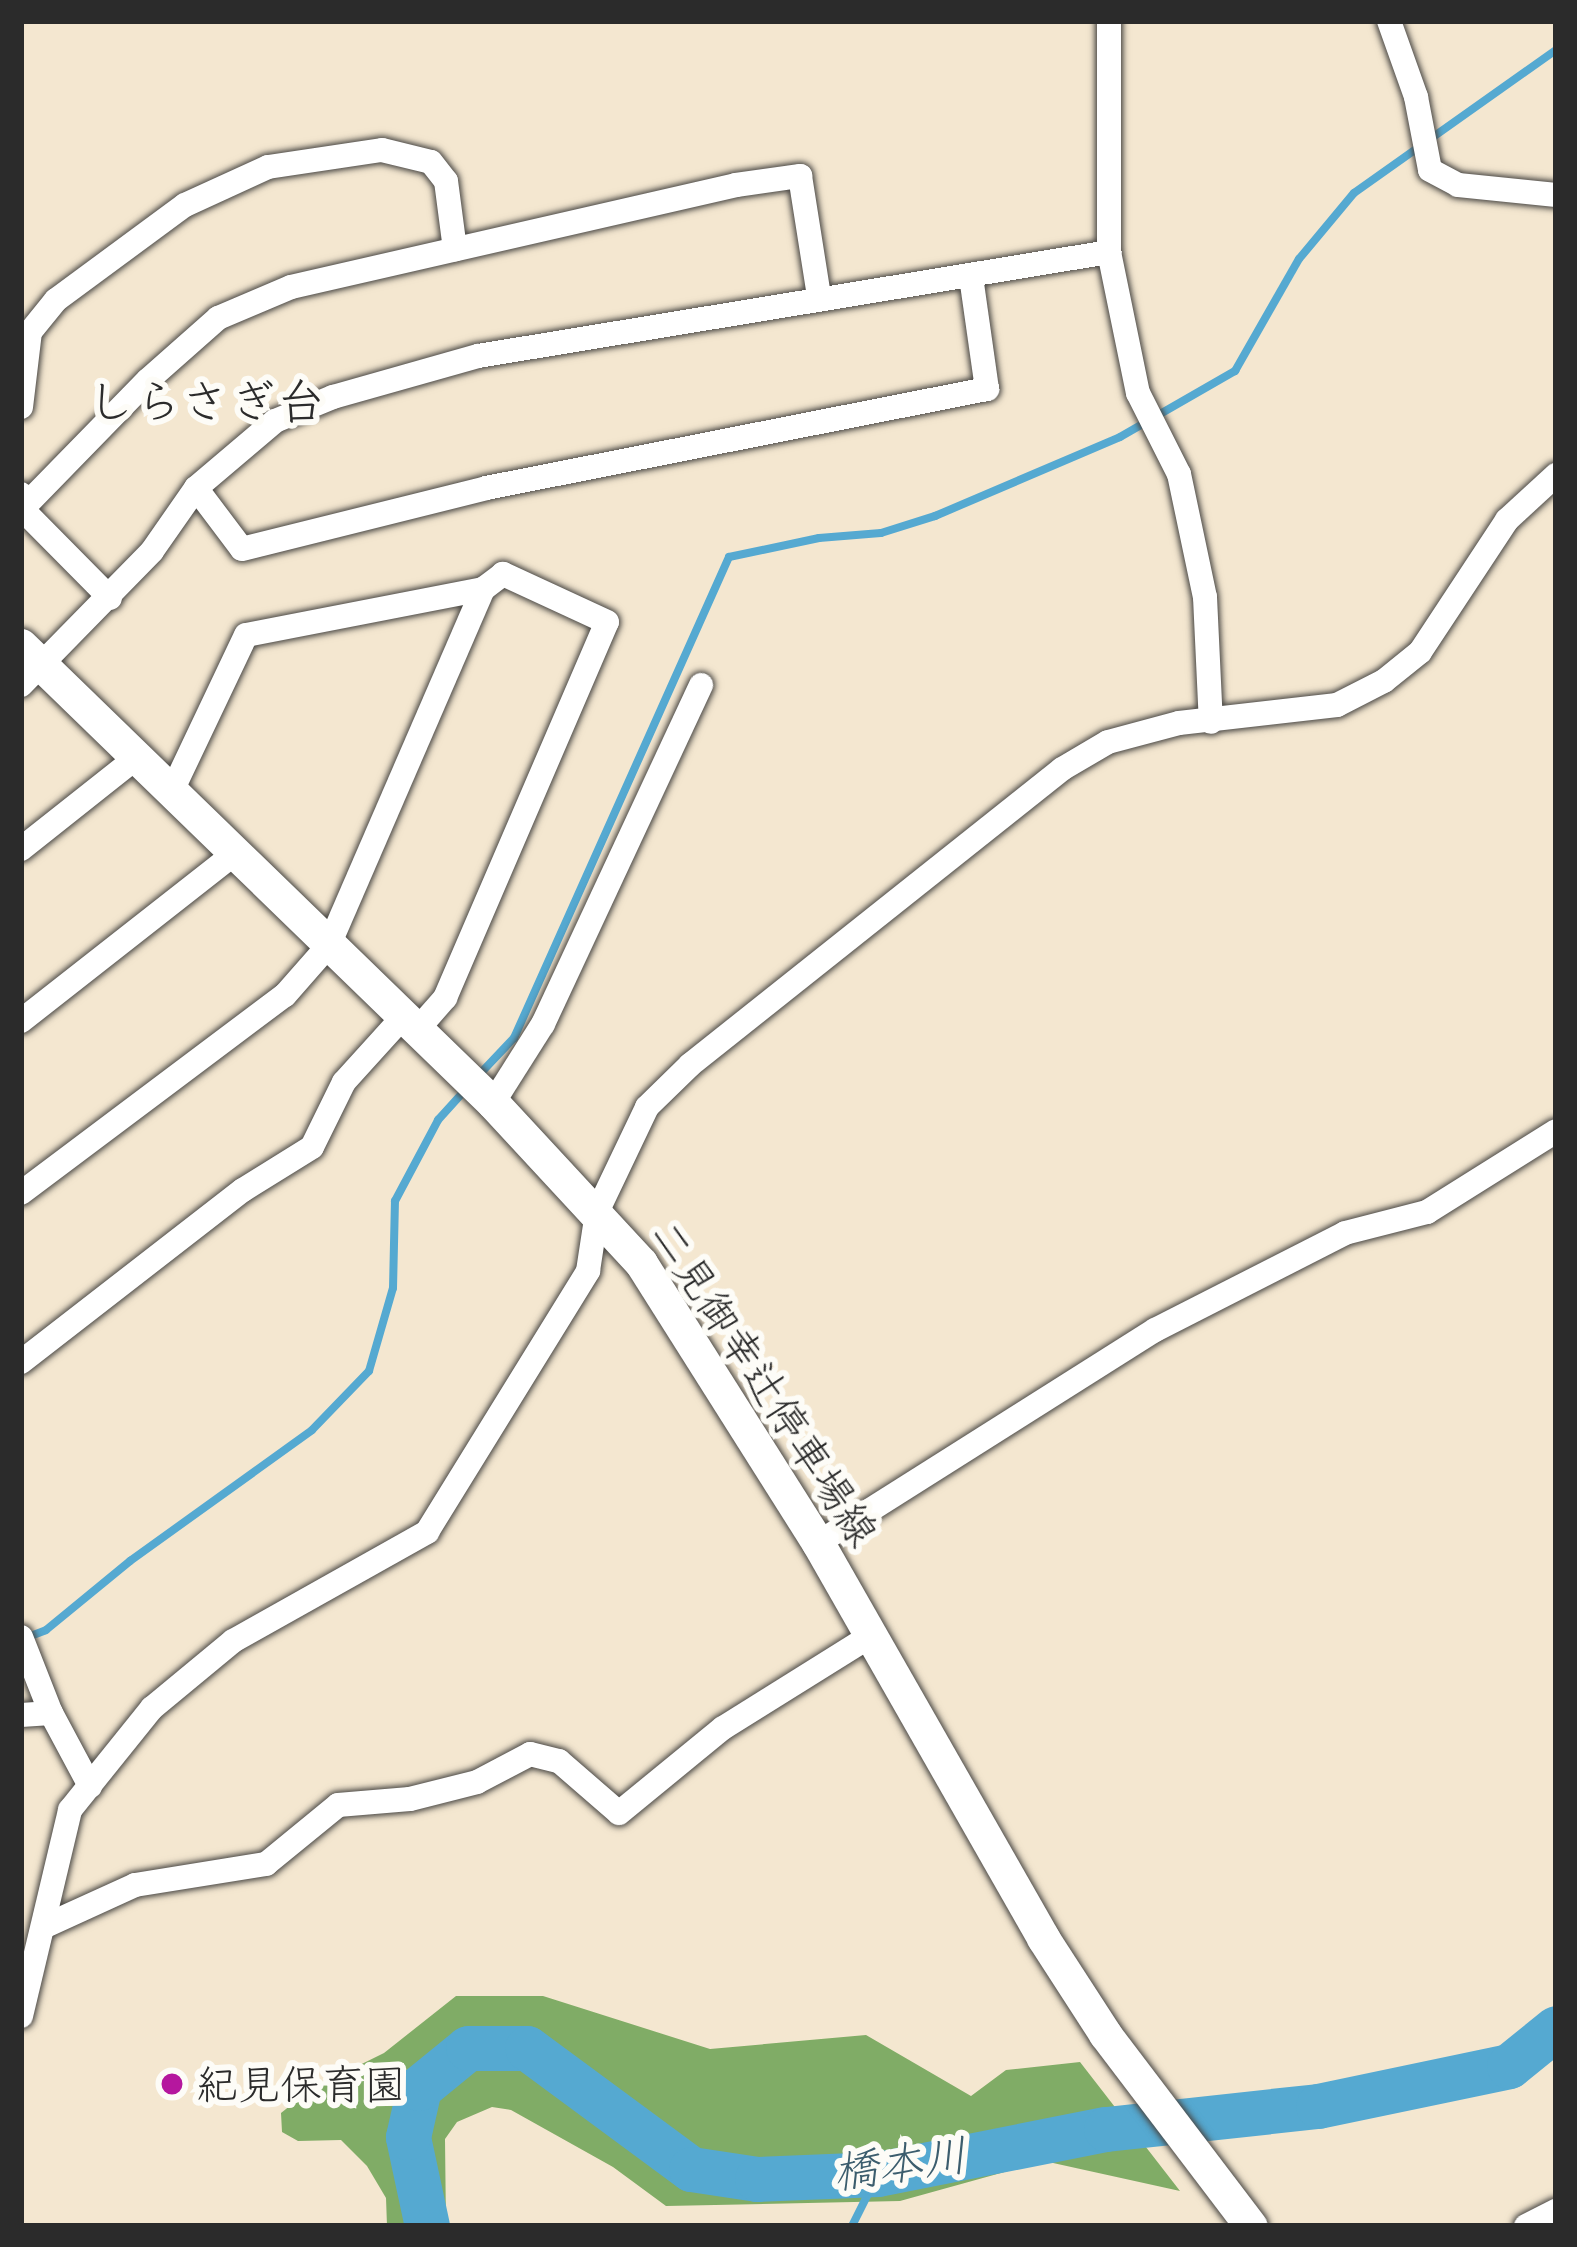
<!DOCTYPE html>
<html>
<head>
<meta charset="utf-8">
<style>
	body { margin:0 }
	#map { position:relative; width:1577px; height:2247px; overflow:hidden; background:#f4e7d0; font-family:Delius,"Klee One",sans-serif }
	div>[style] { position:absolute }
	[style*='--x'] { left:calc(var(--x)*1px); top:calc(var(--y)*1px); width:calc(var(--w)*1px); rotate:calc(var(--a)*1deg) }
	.forest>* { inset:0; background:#80ac66 }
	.stream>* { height:8px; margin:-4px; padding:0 4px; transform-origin:4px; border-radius:4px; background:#55a9d1 }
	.river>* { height:45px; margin:-22.5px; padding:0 22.5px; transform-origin:22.5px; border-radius:22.5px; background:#55a9d1 }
	.roads { filter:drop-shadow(0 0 3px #494744) drop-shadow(0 0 3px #494744) }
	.minor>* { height:24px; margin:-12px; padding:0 12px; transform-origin:12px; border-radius:12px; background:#fff }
	.major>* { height:33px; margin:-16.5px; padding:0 16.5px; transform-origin:16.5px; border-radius:16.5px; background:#fff }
	.dots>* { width:33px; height:33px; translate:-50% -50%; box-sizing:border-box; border:6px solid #fdfcf7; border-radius:50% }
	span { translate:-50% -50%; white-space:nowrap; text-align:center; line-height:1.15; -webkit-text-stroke:12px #fdfcf7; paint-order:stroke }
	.street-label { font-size:42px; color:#2b2b2b }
	.poi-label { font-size:42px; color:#2b2b2b }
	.left { translate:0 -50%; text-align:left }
	.water-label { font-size:45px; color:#3c5d6d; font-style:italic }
	.quarter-label { font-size:48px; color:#2b2b2b }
	.frame { position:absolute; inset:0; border:24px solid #2b2b2b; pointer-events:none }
</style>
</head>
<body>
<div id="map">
	<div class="forest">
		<i style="clip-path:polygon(456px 1996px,543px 1996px,710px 2049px,866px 2035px,971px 2096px,1006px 2070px,1080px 2062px,1180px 2191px,1044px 2161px,900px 2201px,666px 2206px,613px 2167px,511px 2110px,492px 2107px,457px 2122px,445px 2139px,446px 2226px,387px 2226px,386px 2198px,367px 2166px,341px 2140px,298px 2141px,282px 2132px,281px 2113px,311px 2089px,384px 2053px)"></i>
	</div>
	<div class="stream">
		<i style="--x:476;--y:1078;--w:55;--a:-46.5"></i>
		<i style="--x:514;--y:1038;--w:527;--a:-65.92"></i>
		<i style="--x:729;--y:557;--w:92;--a:-11.9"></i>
		<i style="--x:819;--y:538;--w:62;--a:-4.6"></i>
		<i style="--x:881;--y:533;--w:57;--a:-17.5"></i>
		<i style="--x:935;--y:516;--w:201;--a:-23.1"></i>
		<i style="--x:1120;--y:437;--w:133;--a:-29.9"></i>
		<i style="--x:1235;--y:371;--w:129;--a:-60.3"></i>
		<i style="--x:1299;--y:259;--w:86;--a:-50.2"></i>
		<i style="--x:1354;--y:193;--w:247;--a:-35.3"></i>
		<i style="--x:28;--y:1637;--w:19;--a:-21"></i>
		<i style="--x:46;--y:1630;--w:109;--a:-39.4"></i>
		<i style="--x:130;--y:1561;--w:224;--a:-35.7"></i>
		<i style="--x:312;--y:1430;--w:82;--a:-46"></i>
		<i style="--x:369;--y:1371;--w:86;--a:-73.9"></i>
		<i style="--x:393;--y:1288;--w:87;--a:-88.7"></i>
		<i style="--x:395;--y:1201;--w:92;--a:-62"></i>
		<i style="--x:438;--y:1120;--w:42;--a:-47.9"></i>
		<i style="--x:852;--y:2226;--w:58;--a:-63.4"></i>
	</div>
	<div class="river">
		<i style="--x:427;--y:2226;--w:91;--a:-102.1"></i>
		<i style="--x:408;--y:2137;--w:50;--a:-77.3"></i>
		<i style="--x:419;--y:2088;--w:63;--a:-39.2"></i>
		<i style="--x:468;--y:2048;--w:59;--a:0"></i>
		<i style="--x:527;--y:2048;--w:204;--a:36.4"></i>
		<i style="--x:691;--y:2169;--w:67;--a:8.6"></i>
		<i style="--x:757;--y:2179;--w:121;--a:-2.4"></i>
		<i style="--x:878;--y:2174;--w:232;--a:-11.2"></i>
		<i style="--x:1106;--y:2129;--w:213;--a:-6.2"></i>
		<i style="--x:1318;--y:2106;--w:195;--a:-11.8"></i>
		<i style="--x:1509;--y:2066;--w:60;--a:-39"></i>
	</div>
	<div class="roads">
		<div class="minor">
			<i style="--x:1109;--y:21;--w:231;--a:90"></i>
			<i style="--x:1109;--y:252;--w:144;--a:78.4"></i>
			<i style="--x:1138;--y:393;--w:91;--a:63.2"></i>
			<i style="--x:1179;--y:474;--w:126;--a:78.1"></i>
			<i style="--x:1205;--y:597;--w:125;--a:87.3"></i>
			<i style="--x:1389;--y:21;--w:81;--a:70.4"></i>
			<i style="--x:1416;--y:97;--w:74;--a:79.1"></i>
			<i style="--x:1430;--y:170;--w:32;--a:28"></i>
			<i style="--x:1458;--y:185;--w:99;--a:5.8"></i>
			<i style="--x:21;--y:407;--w:76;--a:-83.2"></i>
			<i style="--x:30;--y:332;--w:41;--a:-50.9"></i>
			<i style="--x:56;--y:300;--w:160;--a:-36.4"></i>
			<i style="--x:185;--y:205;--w:91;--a:-24.6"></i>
			<i style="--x:268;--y:167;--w:115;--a:-8.5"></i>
			<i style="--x:382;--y:150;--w:50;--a:13.8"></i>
			<i style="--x:431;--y:162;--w:24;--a:52"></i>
			<i style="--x:446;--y:181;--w:69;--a:82.5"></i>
			<i style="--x:196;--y:488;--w:76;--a:53"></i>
			<i style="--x:242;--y:549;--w:252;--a:-14"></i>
			<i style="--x:486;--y:488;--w:511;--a:-11.18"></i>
			<i style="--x:987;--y:389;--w:114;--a:-98.1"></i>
			<i style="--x:21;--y:494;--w:15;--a:86"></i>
			<i style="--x:22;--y:509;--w:125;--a:45.3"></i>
			<i style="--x:22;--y:509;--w:180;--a:-45.7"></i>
			<i style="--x:148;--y:380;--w:94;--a:-41.5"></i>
			<i style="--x:218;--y:318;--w:79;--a:-23"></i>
			<i style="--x:291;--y:287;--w:457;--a:-12.9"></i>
			<i style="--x:736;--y:185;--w:65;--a:-8"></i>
			<i style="--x:800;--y:176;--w:121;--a:81"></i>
			<i style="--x:21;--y:685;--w:187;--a:-45.6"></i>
			<i style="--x:152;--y:551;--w:77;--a:-55.1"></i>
			<i style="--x:196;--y:488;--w:104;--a:-40.3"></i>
			<i style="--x:275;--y:421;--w:63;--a:-22.5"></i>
			<i style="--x:333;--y:397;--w:151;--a:-15.8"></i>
			<i style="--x:478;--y:356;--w:640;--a:-9.36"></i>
			<i style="--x:21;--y:849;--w:148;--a:-38.4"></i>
			<i style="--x:21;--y:1021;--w:271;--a:-38.1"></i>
			<i style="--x:417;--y:1030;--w:43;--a:-48.8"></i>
			<i style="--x:445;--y:998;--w:409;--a:-66.7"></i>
			<i style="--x:607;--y:622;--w:115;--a:-155.2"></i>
			<i style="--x:503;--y:574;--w:25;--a:143"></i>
			<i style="--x:493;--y:1103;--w:93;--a:-57.7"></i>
			<i style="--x:543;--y:1024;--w:374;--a:-65"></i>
			<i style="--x:21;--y:1193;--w:330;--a:-36.9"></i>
			<i style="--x:285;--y:995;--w:67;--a:-48.7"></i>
			<i style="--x:329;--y:945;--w:388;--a:-66.6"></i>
			<i style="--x:483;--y:589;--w:241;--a:169"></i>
			<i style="--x:246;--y:635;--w:170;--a:115.4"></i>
			<i style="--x:21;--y:1362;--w:281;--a:-37.8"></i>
			<i style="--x:243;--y:1190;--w:81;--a:-31.9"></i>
			<i style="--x:312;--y:1147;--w:72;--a:-63.8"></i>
			<i style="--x:344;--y:1082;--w:88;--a:-47.8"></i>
			<i style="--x:818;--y:1543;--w:399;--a:-32.3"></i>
			<i style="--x:1155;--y:1330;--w:213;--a:-27"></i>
			<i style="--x:1345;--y:1233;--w:85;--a:-14.4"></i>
			<i style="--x:1427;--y:1212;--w:152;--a:-32.1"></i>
			<i style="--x:21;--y:1637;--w:82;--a:68.5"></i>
			<i style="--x:51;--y:1713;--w:83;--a:61.9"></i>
			<i style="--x:21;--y:1715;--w:30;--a:-4"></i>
			<i style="--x:43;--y:1927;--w:101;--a:-24.5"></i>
			<i style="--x:135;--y:1885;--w:133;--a:-9.1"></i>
			<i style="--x:266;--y:1864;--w:93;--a:-39.3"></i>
			<i style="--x:338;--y:1805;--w:72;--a:-4.8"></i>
			<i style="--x:410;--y:1799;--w:69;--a:-14.2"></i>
			<i style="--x:477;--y:1782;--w:60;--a:-27.8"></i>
			<i style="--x:530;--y:1754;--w:30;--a:14"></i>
			<i style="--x:559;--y:1761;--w:79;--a:40.9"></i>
			<i style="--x:619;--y:1813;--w:134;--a:-39.3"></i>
			<i style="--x:723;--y:1728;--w:173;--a:-32"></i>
			<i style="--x:21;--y:2016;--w:212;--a:-76.6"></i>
			<i style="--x:70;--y:1810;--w:131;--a:-51.2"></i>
			<i style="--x:152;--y:1708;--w:105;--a:-39.6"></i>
			<i style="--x:233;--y:1641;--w:223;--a:-29.3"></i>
			<i style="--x:427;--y:1532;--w:307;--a:-58.3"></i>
			<i style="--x:588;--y:1271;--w:60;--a:-81.3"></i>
			<i style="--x:597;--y:1212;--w:116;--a:-64.5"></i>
			<i style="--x:647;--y:1107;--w:60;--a:-44.3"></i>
			<i style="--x:690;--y:1065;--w:475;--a:-38.5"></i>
			<i style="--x:1062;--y:769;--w:53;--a:-30.4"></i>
			<i style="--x:1108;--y:742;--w:73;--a:-15"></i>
			<i style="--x:1179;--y:723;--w:159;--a:-6.5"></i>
			<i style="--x:1337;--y:705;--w:53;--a:-27.1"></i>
			<i style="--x:1384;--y:681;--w:46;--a:-38.9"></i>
			<i style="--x:1420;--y:652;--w:158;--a:-56.6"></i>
			<i style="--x:1507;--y:520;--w:67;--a:-42.6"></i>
			<i style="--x:1526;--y:2226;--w:34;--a:-27"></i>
		</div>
		<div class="major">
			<i style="--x:21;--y:645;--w:658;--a:44.14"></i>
			<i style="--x:493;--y:1103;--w:218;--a:47.2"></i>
			<i style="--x:641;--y:1263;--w:331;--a:57.7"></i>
			<i style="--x:818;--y:1543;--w:455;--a:60.3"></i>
			<i style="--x:1043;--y:1938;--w:114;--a:57.1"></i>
			<i style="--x:1105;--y:2034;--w:241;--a:52.8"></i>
		</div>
	</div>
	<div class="dots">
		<i style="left:172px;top:2084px;background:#b5179e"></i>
	</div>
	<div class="street-label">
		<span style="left:765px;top:1383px;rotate:57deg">二見御幸辻停車場線</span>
	</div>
	<div class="poi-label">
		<span class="left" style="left:196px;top:2084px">紀見保育園</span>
	</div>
	<div class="water-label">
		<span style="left:900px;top:2164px;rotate:-8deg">橋本川</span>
	</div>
	<div class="quarter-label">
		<span style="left:206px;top:402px">しらさぎ台</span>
	</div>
	<div class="frame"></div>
</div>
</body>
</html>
